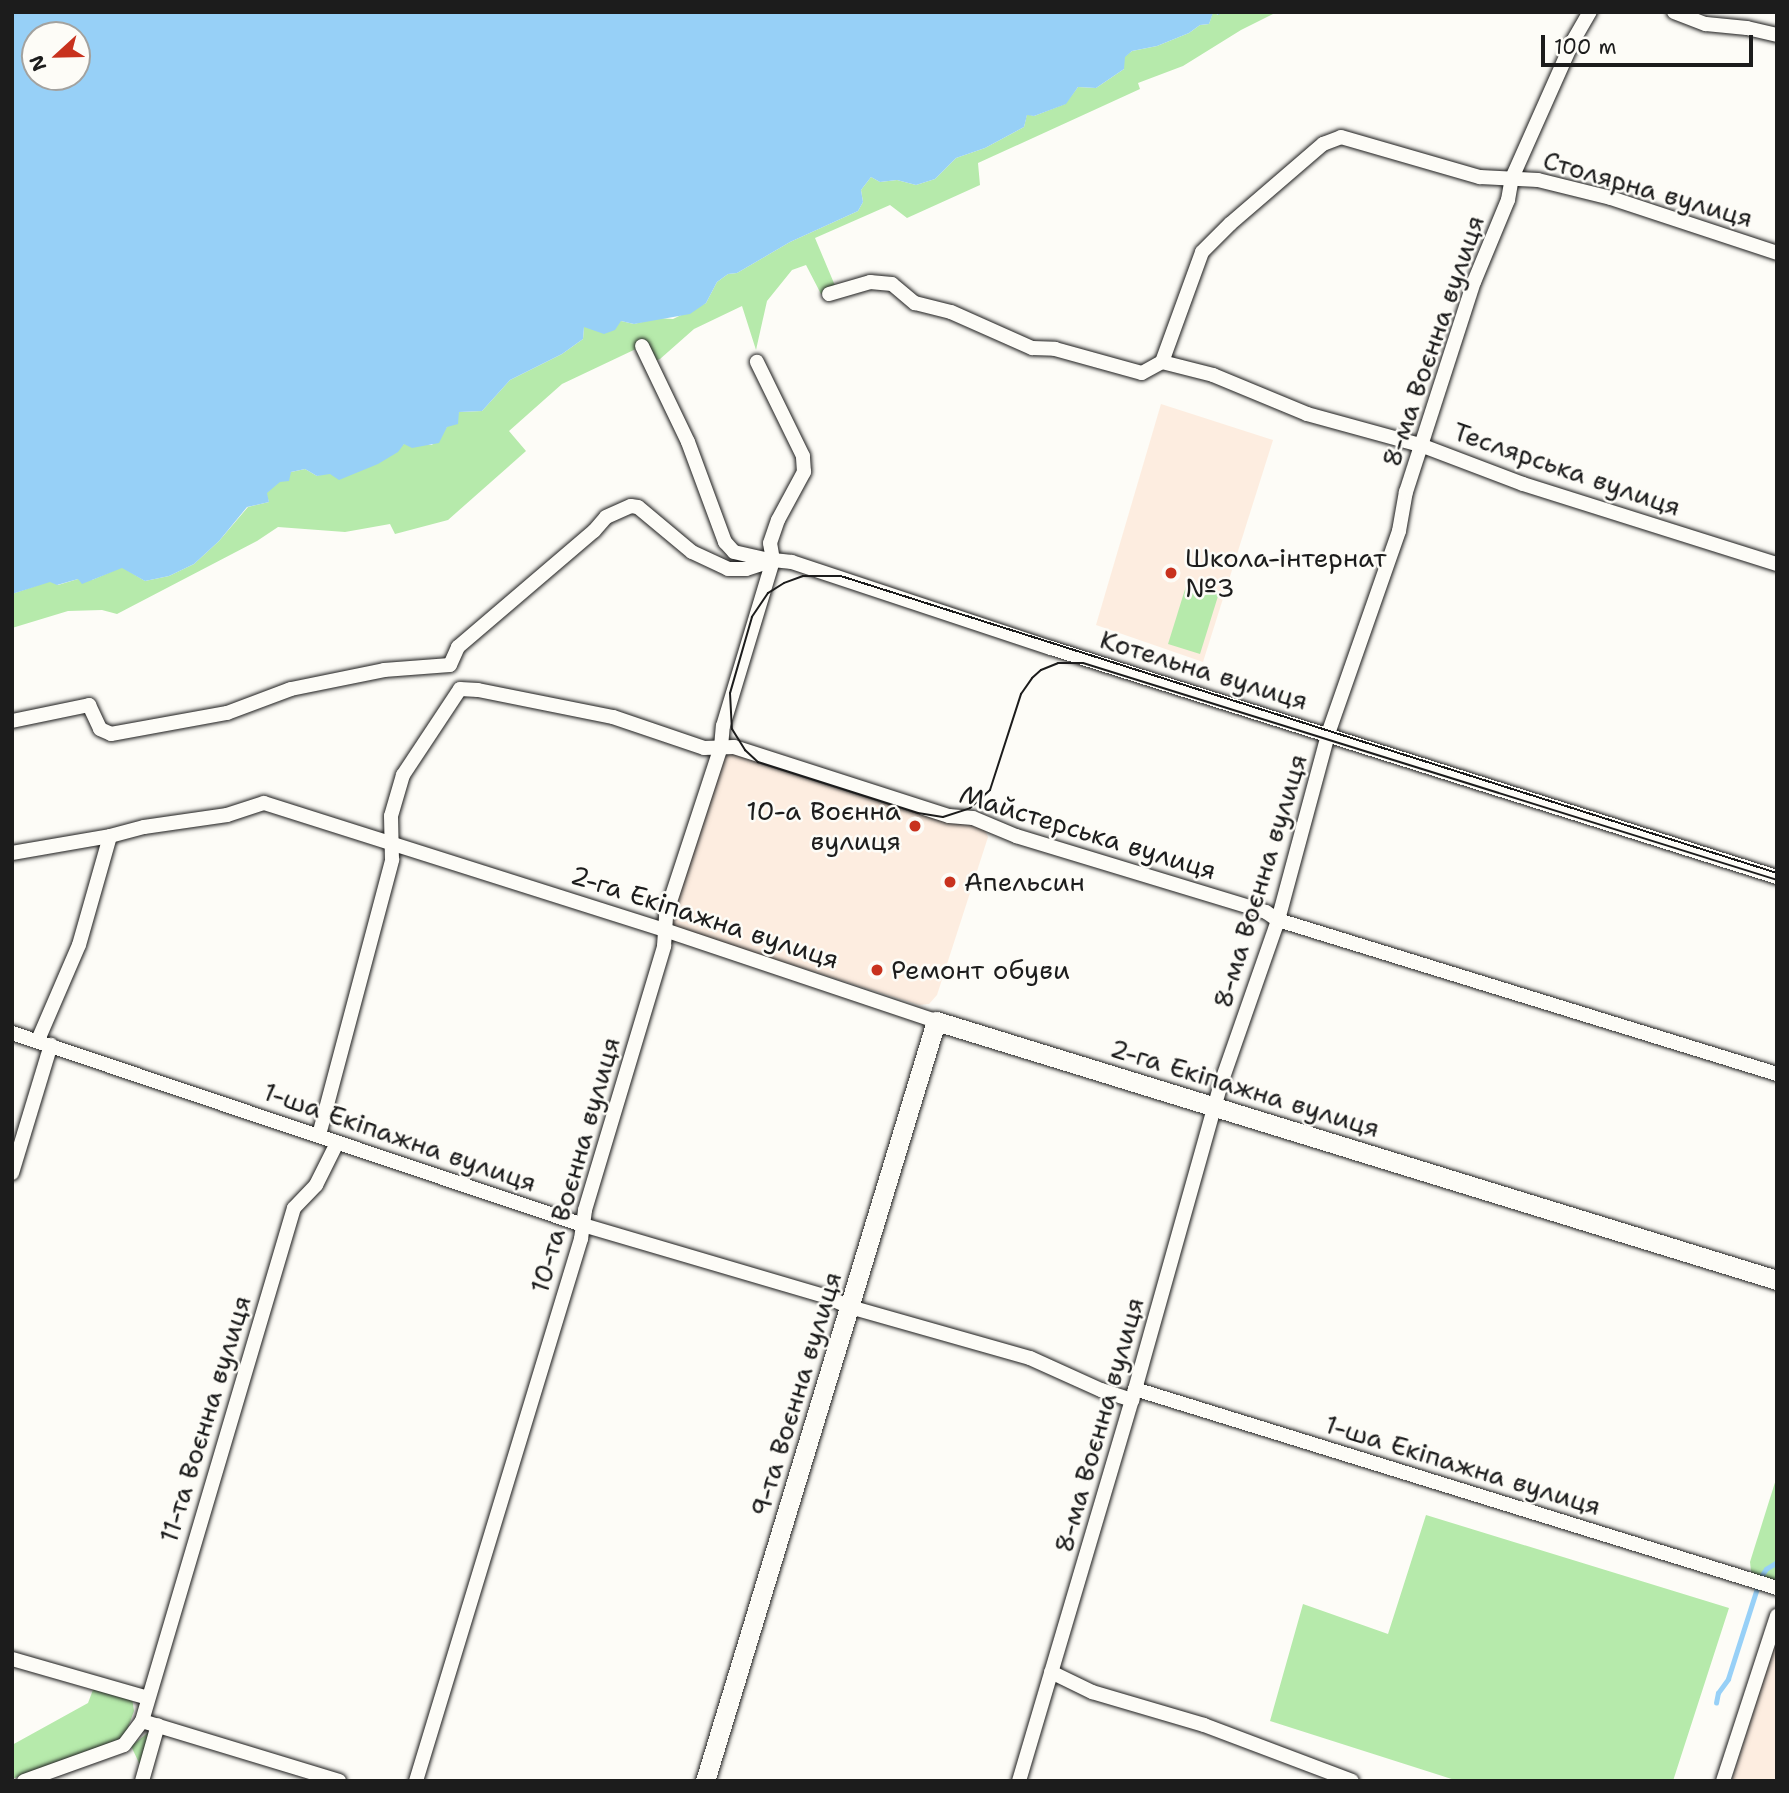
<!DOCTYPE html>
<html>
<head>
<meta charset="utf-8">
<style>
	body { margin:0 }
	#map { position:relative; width:1789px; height:1793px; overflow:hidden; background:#fdfcf7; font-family:"Shantell Sans",sans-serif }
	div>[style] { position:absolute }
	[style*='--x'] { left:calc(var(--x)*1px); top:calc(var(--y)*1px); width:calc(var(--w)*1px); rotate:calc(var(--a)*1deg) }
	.built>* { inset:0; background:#fdede0 }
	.green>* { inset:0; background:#b6eaab }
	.water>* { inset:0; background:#97d0f7 }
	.stream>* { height:4.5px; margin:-2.25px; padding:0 2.25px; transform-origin:2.25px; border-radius:2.25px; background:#97d0f7 }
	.roads { filter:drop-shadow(0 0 2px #1c1c1c) drop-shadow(0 0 2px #1c1c1c) }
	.street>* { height:14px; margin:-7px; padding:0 7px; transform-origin:7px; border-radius:7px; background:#fdfcf7 }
	.secondary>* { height:19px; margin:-9.5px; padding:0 9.5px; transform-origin:9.5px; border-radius:9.5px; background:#fdfcf7 }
	.tram>* { height:2px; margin:-1px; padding:0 1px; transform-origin:1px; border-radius:1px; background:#1c1c1c }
	.dots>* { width:19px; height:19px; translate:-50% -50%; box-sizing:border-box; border:4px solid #fdfcf7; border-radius:50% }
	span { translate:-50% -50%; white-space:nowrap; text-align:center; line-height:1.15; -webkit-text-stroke:5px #fdfcf7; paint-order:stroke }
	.street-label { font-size:26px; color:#1c1c1c }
	.poi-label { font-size:26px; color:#1c1c1c }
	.left { translate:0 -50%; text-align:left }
	.right { translate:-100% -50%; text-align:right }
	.frame { position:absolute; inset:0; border:14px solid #1c1c1c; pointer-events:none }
	.north { position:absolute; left:21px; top:21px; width:70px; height:70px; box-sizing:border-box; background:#fdfcf7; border:2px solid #a3a29f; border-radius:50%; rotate:248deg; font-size:19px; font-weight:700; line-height:28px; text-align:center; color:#1c1c1c }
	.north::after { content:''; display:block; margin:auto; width:24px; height:32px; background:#c8321e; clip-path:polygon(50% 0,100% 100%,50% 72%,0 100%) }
	.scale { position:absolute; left:1541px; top:35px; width:212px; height:32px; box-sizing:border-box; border:4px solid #1c1c1c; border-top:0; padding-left:9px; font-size:21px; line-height:24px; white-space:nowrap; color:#1c1c1c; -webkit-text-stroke:5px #fdfcf7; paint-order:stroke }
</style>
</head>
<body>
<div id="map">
	<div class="built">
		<i style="clip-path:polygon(1161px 404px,1273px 440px,1203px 662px,1096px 625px)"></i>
		<i style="clip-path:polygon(734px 752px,973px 822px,984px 828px,988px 837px,937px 995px,929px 1004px,919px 1005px,676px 928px,670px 923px,722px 759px)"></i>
		<i style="clip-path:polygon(1777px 1637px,1777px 1781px,1733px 1781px,1732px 1779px)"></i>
	</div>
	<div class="green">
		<i style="clip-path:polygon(1213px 12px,1218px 15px,1220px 12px,1277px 12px,1241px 30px,1183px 66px,1138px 83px,1140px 89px,978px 163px,980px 185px,907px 218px,890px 205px,815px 238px,836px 288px,821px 294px,806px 265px,792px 270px,767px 301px,756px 350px,742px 306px,694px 329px,660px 359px,646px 364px,638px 348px,562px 384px,509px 431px,526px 451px,448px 520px,395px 534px,390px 524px,345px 532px,278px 527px,257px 541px,117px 614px,102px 610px,68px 611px,12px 628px,12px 594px,50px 581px,58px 585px,78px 579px,92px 580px,122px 567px,145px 581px,169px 576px,194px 564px,219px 541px,248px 507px,269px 502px,266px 493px,291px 472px,305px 469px,317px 476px,404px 444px,432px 445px,459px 412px,482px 411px,510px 380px,562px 354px,583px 339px,584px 327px,621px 321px,634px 324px,658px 318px,673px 319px,706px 303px,717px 282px,728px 274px,737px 273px,790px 242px,858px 211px,863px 202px,861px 190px,871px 177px,880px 182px,897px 180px,916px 185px,935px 179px,956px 158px,985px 148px,1024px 127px,1027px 114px,1034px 116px,1065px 104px,1078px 87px,1096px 88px,1124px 69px,1124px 57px,1132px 51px,1157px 46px,1189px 33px,1200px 25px,1209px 24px)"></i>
		<i style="clip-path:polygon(1187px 583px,1219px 593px,1200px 654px,1168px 644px)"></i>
		<i style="clip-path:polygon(1777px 1476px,1777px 1582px,1756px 1577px,1751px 1571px,1750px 1562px)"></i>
		<i style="clip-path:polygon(1426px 1515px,1729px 1608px,1673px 1781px,1458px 1781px,1270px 1721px,1303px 1604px,1388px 1634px)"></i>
		<i style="clip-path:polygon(94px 1687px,132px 1698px,134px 1711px,126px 1733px,116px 1741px,12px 1779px,12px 1745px,88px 1703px)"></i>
		<i style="clip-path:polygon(149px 1732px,140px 1765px,131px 1746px)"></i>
	</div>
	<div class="water">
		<i style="clip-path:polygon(evenodd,12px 12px,1220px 12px,1219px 15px,1213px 13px,1209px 24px,1200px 25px,1189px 33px,1157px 46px,1132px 51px,1125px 57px,1124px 69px,1096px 88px,1078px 87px,1066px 104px,1034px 116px,1027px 115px,1024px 127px,985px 148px,956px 158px,935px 179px,916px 185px,897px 180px,880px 182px,871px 177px,861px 190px,863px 202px,858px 211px,790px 242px,737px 273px,728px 274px,717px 282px,706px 303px,690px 314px,634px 324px,621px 321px,615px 330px,604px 334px,584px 327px,583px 339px,562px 354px,510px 380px,482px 411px,459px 412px,458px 424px,447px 427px,439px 443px,412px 448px,404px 444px,398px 452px,378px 464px,339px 480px,330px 474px,317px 476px,305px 469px,291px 472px,289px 481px,280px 482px,267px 493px,269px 502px,247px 507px,219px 541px,194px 564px,169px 576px,145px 581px,122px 568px,82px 584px,78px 579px,57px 585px,50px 582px,12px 594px,12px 12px,35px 35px,77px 35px,77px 77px,35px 77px,35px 35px)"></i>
	</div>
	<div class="stream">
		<i style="--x:1762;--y:1575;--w:7;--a:-56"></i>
		<i style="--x:1766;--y:1569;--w:13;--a:-32"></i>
		<i style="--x:1716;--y:1703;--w:10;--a:-79"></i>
		<i style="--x:1718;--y:1693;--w:17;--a:-54"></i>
		<i style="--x:1728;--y:1679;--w:96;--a:-72.3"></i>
	</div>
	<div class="roads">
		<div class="street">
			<i style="--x:1674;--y:12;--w:34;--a:21"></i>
			<i style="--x:1706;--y:24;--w:41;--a:5.6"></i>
			<i style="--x:1747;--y:28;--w:31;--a:13"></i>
			<i style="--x:829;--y:294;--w:43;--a:-16.3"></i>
			<i style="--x:870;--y:282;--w:22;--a:5"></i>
			<i style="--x:892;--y:284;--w:30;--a:40"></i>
			<i style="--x:915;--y:303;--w:37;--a:14"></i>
			<i style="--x:951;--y:312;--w:89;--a:24"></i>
			<i style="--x:1032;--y:348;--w:23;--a:2"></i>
			<i style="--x:1055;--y:349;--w:90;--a:15.4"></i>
			<i style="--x:1142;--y:373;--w:23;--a:-29"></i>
			<i style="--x:1162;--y:362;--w:53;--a:14.3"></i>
			<i style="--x:1213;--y:375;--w:102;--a:22.5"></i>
			<i style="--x:1307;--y:414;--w:120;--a:15.4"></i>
			<i style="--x:1423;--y:446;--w:107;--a:20.8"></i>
			<i style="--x:1523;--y:484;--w:266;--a:17.5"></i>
			<i style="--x:642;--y:346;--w:106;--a:64.4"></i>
			<i style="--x:688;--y:442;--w:107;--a:69.7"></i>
			<i style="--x:725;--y:542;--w:13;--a:48"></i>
			<i style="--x:734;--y:552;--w:35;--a:13"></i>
			<i style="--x:1162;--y:362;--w:117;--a:-70"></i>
			<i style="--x:1202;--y:252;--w:40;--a:-45"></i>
			<i style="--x:1230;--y:224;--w:123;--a:-40.7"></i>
			<i style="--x:1323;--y:144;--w:19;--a:-21"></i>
			<i style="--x:1341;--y:137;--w:145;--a:16.1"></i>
			<i style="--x:1480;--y:177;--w:58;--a:3"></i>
			<i style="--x:1538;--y:180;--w:75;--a:13.9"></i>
			<i style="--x:1611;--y:198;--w:175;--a:18.3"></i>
			<i style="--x:460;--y:689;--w:18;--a:3"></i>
			<i style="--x:478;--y:690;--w:138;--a:11.3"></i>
			<i style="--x:613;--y:717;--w:96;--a:18.8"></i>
			<i style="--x:704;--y:748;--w:30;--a:-2"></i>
			<i style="--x:734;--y:747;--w:226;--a:17.8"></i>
			<i style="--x:949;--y:816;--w:24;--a:5"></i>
			<i style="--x:973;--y:818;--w:47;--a:22.7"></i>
			<i style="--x:1016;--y:836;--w:261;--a:16.9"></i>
			<i style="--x:1266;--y:912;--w:14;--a:34"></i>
			<i style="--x:1278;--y:920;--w:522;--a:17.15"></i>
			<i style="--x:12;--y:721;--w:79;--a:-11.7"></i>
			<i style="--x:89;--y:705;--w:26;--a:65"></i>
			<i style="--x:100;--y:729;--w:12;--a:24"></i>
			<i style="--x:111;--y:734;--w:118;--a:-10.3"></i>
			<i style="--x:227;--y:713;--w:68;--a:-20.6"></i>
			<i style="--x:291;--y:689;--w:95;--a:-11.5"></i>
			<i style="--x:384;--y:670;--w:66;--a:-4.3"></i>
			<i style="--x:450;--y:665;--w:20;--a:-66"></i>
			<i style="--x:458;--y:647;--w:179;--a:-40.5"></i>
			<i style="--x:594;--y:531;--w:18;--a:-49"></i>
			<i style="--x:606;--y:517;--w:27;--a:-24"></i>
			<i style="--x:631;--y:506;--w:7;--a:8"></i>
			<i style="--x:638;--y:507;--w:70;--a:39.8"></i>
			<i style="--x:692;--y:552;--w:40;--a:25"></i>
			<i style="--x:728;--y:569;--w:18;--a:0"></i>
			<i style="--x:746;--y:569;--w:28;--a:-18"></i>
			<i style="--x:773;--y:560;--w:19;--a:6"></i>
			<i style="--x:792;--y:562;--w:273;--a:18.4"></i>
			<i style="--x:1051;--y:648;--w:761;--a:17.51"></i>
			<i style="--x:12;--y:853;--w:99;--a:-9.8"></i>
			<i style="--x:110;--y:836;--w:35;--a:-15"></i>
			<i style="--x:144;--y:827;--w:84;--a:-8.2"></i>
			<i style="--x:227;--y:815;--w:39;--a:-18"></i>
			<i style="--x:264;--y:803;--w:421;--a:17.6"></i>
			<i style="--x:665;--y:930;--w:286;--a:18.6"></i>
			<i style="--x:12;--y:1033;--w:602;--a:18.59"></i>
			<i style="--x:583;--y:1225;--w:252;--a:16.4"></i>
			<i style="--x:825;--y:1296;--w:27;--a:24"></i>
			<i style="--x:850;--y:1307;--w:187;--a:15.8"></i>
			<i style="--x:1030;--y:1358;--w:78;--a:24.3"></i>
			<i style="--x:1101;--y:1390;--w:33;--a:18"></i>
			<i style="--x:38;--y:1040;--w:103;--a:-66.7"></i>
			<i style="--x:79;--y:945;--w:113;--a:-74.1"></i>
			<i style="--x:319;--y:1135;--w:285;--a:-75.1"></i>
			<i style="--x:392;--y:860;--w:44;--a:-91.3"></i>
			<i style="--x:391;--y:816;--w:43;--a:-73.7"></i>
			<i style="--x:403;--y:775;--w:103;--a:-56.5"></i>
			<i style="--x:12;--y:1173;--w:134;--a:-73.1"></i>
			<i style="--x:1135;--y:1389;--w:672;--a:17.22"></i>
			<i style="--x:12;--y:1659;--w:141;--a:16"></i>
			<i style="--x:1051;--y:1672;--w:46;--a:26"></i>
			<i style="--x:1092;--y:1692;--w:117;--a:16.4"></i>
			<i style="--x:1204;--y:1725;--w:158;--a:20.7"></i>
			<i style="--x:142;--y:1721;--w:206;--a:16.9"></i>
			<i style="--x:24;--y:1781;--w:106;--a:-19.8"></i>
			<i style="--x:124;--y:1745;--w:30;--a:-53"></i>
			<i style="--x:142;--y:1721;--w:535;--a:-73.5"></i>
			<i style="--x:294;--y:1208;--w:32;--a:-46"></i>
			<i style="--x:316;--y:1185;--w:47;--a:-63.4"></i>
			<i style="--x:142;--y:1781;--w:58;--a:-74.1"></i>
			<i style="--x:416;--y:1781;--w:567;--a:-73.07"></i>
			<i style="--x:581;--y:1239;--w:29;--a:-82"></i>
			<i style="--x:585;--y:1210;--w:276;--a:-73.3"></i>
			<i style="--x:664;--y:946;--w:32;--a:-86"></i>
			<i style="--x:666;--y:914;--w:176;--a:-71.8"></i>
			<i style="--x:721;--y:747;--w:21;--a:-85"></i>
			<i style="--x:723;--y:726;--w:173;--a:-73.2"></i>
			<i style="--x:773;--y:560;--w:17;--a:-100"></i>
			<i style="--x:770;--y:543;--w:24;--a:-71"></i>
			<i style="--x:778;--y:520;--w:55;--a:-61.6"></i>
			<i style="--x:804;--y:472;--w:16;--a:-94"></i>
			<i style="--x:803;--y:456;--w:105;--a:-116.1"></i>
			<i style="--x:1019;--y:1781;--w:397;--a:-73.5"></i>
			<i style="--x:1132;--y:1400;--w:326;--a:-74.3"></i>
			<i style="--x:1220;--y:1086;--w:176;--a:-70.7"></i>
			<i style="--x:1278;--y:920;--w:196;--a:-74.9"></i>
			<i style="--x:1329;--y:731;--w:212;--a:-70.7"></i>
			<i style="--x:1399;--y:531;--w:40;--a:-80"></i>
			<i style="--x:1406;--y:492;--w:221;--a:-72.1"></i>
			<i style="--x:1474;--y:282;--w:89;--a:-67.5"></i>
			<i style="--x:1508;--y:200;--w:22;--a:-80"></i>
			<i style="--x:1512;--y:178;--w:150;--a:-66"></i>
			<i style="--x:1573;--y:41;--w:34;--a:-60"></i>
			<i style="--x:1723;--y:1781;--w:174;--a:-71.9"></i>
		</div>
		<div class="secondary">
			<i style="--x:705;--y:1781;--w:794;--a:-73.09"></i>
			<i style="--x:936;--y:1021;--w:880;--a:17.12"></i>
		</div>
	</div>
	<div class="tram">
		<i style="--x:1777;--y:873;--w:982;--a:-162.4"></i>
		<i style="--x:841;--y:576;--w:38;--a:180"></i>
		<i style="--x:803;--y:576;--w:20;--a:160"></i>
		<i style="--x:784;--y:583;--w:19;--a:148"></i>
		<i style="--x:768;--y:593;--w:29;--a:124"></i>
		<i style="--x:752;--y:617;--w:79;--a:106.1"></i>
		<i style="--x:730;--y:693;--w:36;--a:87"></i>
		<i style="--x:732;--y:729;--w:25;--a:58"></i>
		<i style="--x:745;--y:750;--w:18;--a:43"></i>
		<i style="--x:758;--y:762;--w:168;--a:17.7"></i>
		<i style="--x:918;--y:813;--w:25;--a:9"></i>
		<i style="--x:943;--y:817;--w:28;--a:-18"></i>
		<i style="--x:970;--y:808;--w:27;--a:-42"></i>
		<i style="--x:990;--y:790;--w:101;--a:-72.1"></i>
		<i style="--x:1021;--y:694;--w:19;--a:-55"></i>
		<i style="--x:1032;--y:678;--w:12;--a:-42"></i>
		<i style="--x:1041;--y:670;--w:18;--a:-22"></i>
		<i style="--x:1058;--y:663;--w:25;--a:0"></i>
		<i style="--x:1083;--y:663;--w:727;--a:17.36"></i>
	</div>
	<div class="dots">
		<i style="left:1171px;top:573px;background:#c8321e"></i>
		<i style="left:915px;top:826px;background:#c8321e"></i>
		<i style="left:950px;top:882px;background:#c8321e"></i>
		<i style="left:877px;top:970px;background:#c8321e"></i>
	</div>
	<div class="street-label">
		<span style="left:1648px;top:189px;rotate:16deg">Столярна вулиця</span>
		<span style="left:1433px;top:341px;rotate:-71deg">8-ма Воєнна вулиця</span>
		<span style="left:1567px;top:469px;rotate:19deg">Теслярська вулиця</span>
		<span style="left:1204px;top:670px;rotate:17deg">Котельна вулиця</span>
		<span style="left:1088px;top:832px;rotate:17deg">Майстерська вулиця</span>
		<span style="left:1260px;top:881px;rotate:-73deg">8-ма Воєнна вулиця</span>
		<span style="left:705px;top:917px;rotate:18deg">2-га Екіпажна вулиця</span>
		<span style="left:1245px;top:1088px;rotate:17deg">2-га Екіпажна вулиця</span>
		<span style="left:400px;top:1137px;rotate:19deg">1-ша Екіпажна вулиця</span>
		<span style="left:575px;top:1165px;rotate:-74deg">10-та Воєнна вулиця</span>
		<span style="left:796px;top:1394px;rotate:-73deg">9-та Воєнна вулиця</span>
		<span style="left:205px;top:1419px;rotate:-73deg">11-та Воєнна вулиця</span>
		<span style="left:1099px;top:1425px;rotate:-74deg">8-ма Воєнна вулиця</span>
		<span style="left:1463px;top:1465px;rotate:17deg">1-ша Екіпажна вулиця</span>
	</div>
	<div class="poi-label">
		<span class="left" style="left:1185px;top:573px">Школа-інтернат<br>№3</span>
		<span class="right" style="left:901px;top:826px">10-а Воєнна<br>вулиця</span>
		<span class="left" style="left:964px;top:882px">Апельсин</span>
		<span class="left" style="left:891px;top:970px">Ремонт обуви</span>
	</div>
	<div class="frame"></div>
	<div class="north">N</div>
	<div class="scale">100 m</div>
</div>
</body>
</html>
